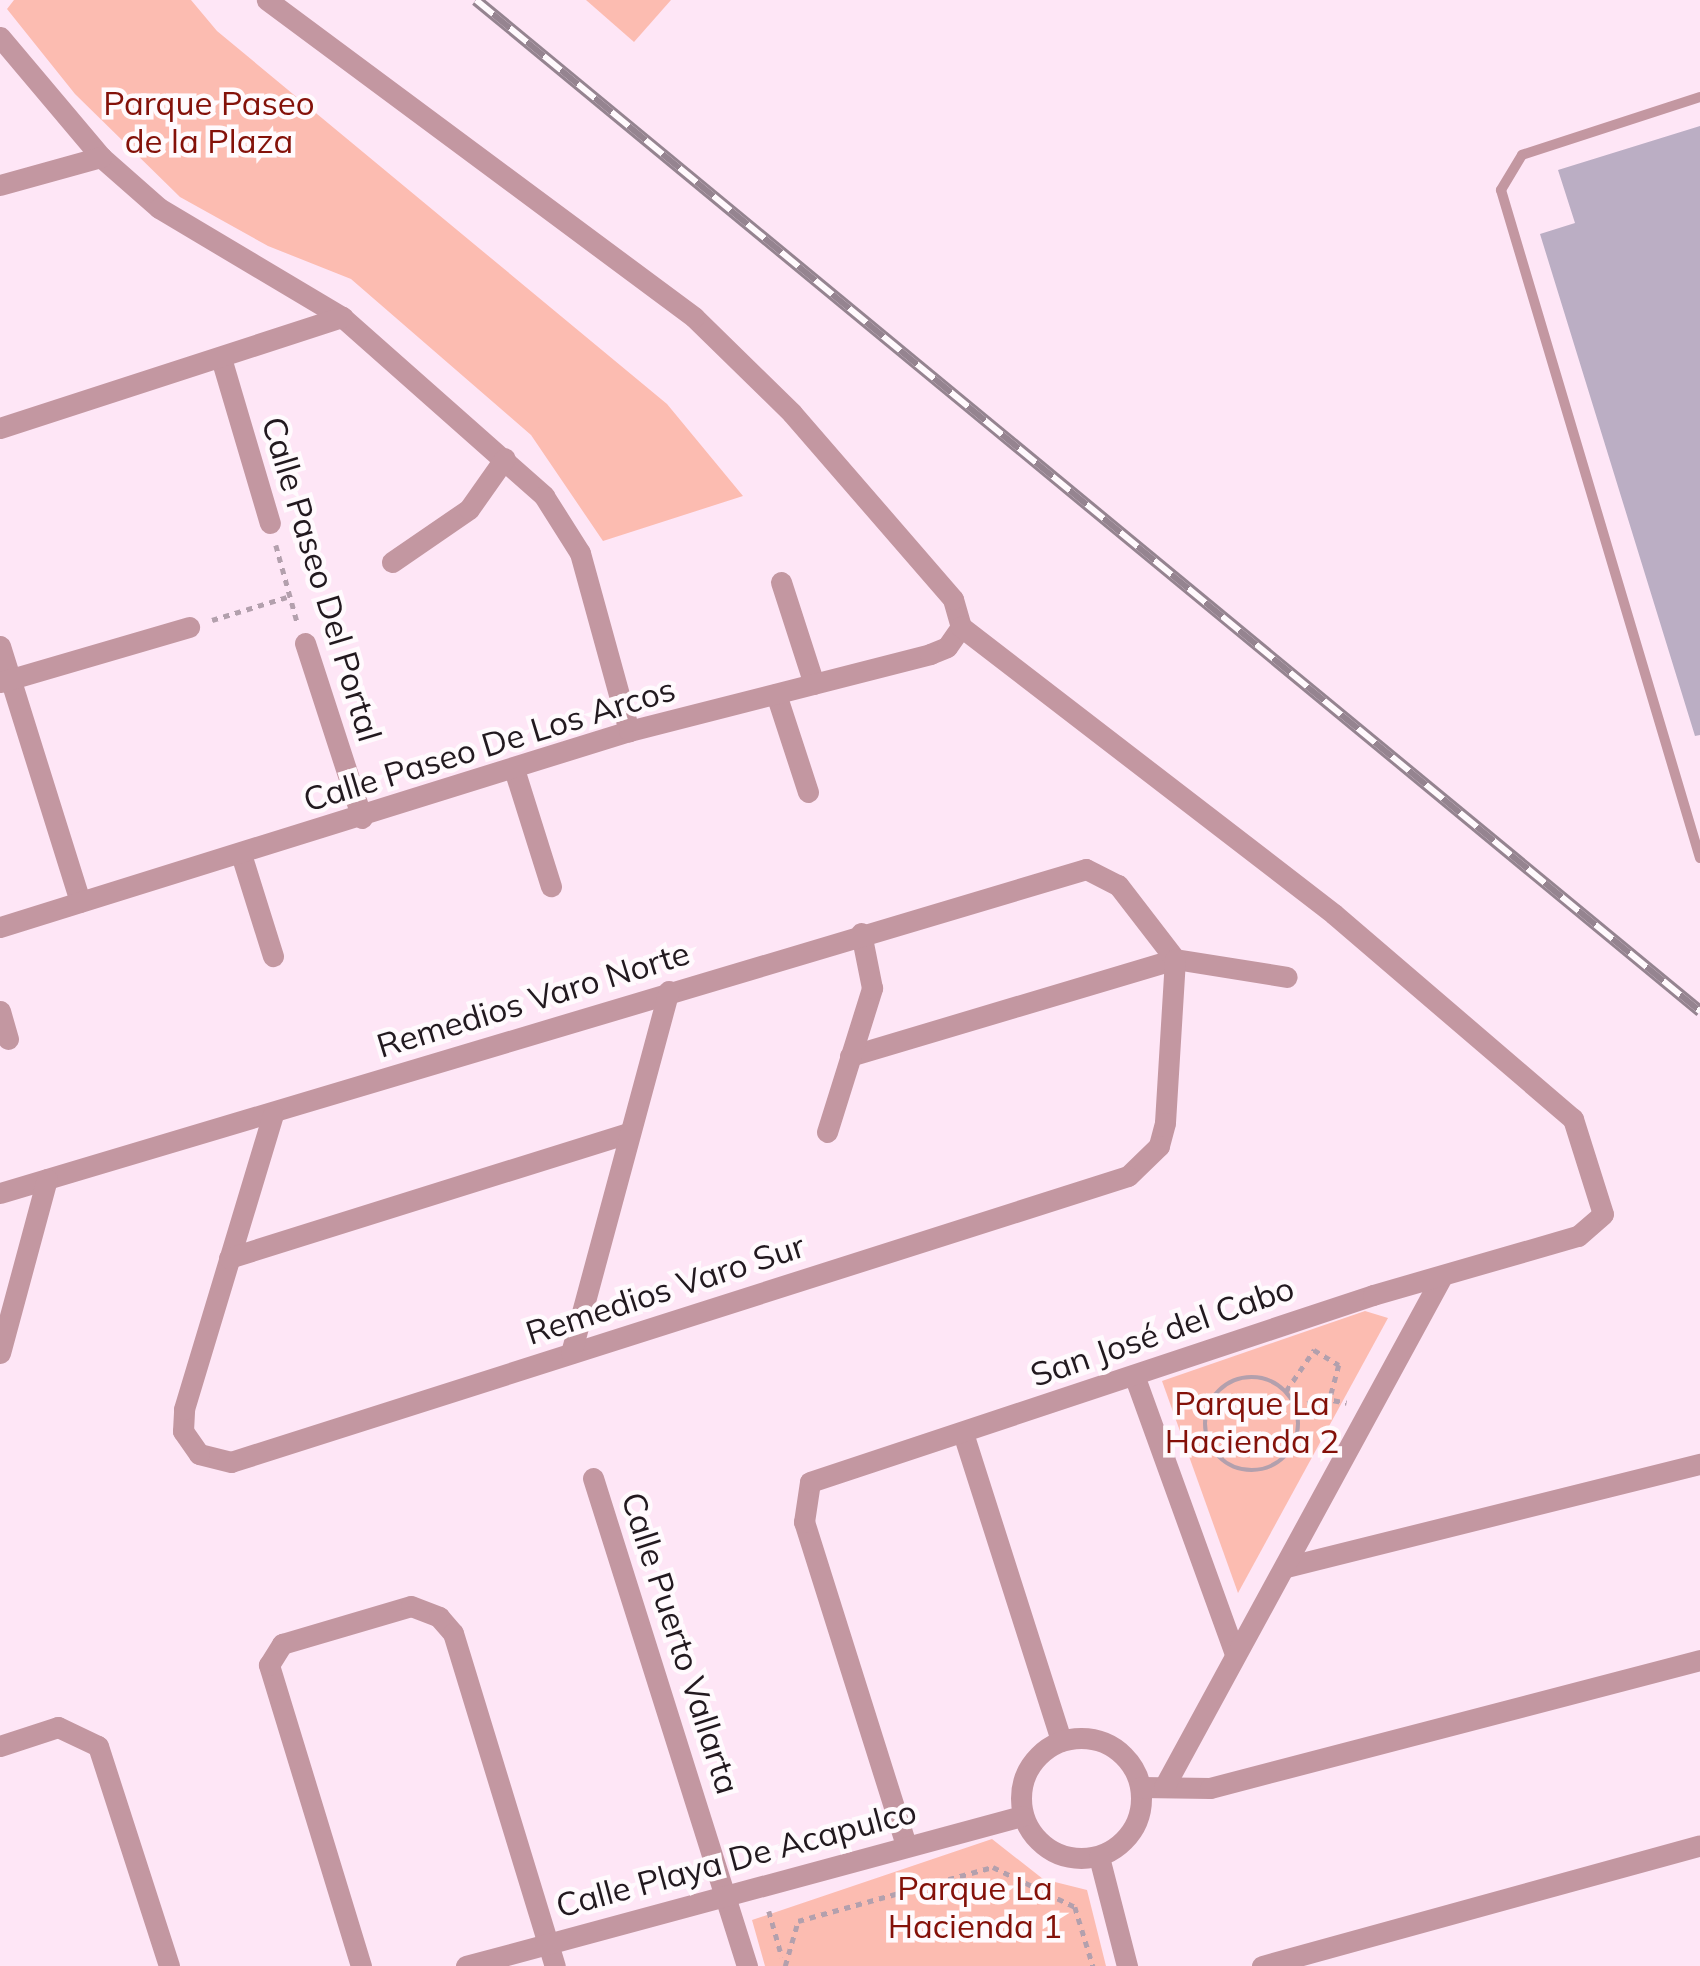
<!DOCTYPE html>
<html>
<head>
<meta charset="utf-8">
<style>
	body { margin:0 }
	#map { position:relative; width:1700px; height:1966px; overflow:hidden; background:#fee6f6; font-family:Mulish,sans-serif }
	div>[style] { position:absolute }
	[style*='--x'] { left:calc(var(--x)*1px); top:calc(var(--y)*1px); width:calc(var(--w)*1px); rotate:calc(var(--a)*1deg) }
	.green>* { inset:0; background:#fcbcb1 }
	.building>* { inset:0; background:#bbaec4 }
	.path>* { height:4.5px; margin-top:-2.25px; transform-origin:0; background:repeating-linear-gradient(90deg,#b3a0ad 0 6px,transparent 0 12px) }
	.path>.ring { margin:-2.25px; padding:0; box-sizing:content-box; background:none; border:4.5px solid #b3a0ad; border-radius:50% }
	.service>* { height:10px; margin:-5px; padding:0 5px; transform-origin:5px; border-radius:5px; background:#c397a1 }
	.minor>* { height:21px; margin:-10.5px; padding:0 10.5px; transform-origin:10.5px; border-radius:10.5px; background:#c397a1 }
	.minor>.ring { margin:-10.5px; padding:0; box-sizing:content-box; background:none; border:21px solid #c397a1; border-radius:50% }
	.rail>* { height:12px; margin-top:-6px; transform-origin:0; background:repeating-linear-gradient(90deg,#fffafd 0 22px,#958490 0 44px); box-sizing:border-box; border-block:3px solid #958490 }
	span { translate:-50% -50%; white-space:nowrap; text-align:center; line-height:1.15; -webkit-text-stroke:9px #fffafd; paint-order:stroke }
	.park-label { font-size:33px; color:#841109 }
	.street-label { font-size:33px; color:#22191f }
</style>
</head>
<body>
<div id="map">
	<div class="green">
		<i style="clip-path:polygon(14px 0,191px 0,217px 31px,667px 404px,743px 496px,603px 541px,531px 435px,351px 279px,268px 246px,180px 197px,75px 94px,7px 9px)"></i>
		<i style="clip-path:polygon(586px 0,671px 0,634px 42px)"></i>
		<i style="clip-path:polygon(1365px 1311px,1388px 1318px,1238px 1593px,1162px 1381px)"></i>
		<i style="clip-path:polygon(992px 1839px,1043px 1879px,1087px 1890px,1106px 1966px,765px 1966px,752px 1920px)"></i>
	</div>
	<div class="building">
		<i style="clip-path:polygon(1700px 126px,1700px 735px,1695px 736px,1540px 234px,1575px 223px,1558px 170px)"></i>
	</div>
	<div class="path">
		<i style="--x:276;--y:545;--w:79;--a:74.6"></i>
		<i style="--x:212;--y:620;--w:78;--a:-17"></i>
		<i class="ring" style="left:1205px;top:1377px;width:89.5px;height:89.5px"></i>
		<i style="--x:1286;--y:1391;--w:50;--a:-55.7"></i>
		<i style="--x:1314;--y:1350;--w:29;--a:31"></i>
		<i style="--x:1339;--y:1365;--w:34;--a:105"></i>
		<i style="--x:1296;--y:1408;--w:28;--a:-21"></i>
		<i style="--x:1322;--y:1398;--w:25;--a:11"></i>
		<i style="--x:769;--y:1911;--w:48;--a:74.2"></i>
		<i style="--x:785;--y:1966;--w:47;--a:-73.9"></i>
		<i style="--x:798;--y:1921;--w:202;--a:-15.5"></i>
		<i style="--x:993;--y:1867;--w:91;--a:26"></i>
		<i style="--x:1075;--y:1907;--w:62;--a:73"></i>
	</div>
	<div class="service">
		<i style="--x:1700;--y:97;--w:187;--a:162"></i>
		<i style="--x:1522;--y:155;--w:41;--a:121"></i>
		<i style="--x:1501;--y:190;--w:697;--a:73.41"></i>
	</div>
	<div class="minor">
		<i style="--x:0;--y:37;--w:157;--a:49.9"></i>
		<i style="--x:101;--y:157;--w:77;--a:41.3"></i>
		<i style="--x:159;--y:208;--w:213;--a:30.8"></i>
		<i style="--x:342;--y:317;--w:270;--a:41.5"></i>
		<i style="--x:544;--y:496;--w:67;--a:57.7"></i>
		<i style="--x:580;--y:553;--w:185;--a:74.6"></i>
		<i style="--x:0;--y:185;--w:105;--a:-15.5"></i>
		<i style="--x:221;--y:358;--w:172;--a:73.5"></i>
		<i style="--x:0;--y:428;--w:360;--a:-18"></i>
		<i style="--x:392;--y:562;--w:93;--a:-34.5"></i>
		<i style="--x:469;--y:509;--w:62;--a:-54.8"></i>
		<i style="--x:781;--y:582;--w:107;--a:72.1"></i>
		<i style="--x:305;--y:643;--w:184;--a:72"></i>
		<i style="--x:0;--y:646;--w:268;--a:72.6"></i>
		<i style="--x:1;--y:682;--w:196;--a:-16.3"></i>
		<i style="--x:776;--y:694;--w:103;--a:71.9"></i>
		<i style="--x:514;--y:769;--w:123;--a:72.5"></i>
		<i style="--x:241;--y:854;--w:107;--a:72.6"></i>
		<i style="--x:0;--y:927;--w:659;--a:-17.31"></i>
		<i style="--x:629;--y:731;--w:311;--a:-14.3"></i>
		<i style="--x:930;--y:654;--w:18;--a:-22"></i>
		<i style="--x:947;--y:647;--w:24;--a:-55"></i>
		<i style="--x:961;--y:627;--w:29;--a:-106"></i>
		<i style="--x:953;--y:599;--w:246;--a:-130.9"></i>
		<i style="--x:792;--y:413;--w:137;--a:-135.6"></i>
		<i style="--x:694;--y:317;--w:532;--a:-143.41"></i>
		<i style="--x:0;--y:1011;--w:29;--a:74"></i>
		<i style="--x:850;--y:1056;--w:339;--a:-16.6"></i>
		<i style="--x:1175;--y:959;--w:113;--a:9.1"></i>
		<i style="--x:827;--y:1132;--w:151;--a:-72.6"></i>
		<i style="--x:872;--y:988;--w:56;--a:-101.3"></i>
		<i style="--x:0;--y:1193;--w:1133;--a:-16.61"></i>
		<i style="--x:1086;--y:869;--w:36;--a:27"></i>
		<i style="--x:1118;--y:885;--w:93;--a:52.4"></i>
		<i style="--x:1175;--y:959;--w:164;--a:93.5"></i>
		<i style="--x:1165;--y:1123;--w:24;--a:105"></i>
		<i style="--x:1159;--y:1146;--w:43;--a:135.9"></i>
		<i style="--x:1128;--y:1176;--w:941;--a:162.32"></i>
		<i style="--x:231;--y:1462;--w:33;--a:-166"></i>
		<i style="--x:199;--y:1454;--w:28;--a:-125"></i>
		<i style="--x:183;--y:1431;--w:22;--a:-87"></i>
		<i style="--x:184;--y:1409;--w:308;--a:-73.2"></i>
		<i style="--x:229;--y:1258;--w:420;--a:-17.4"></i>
		<i style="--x:0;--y:1353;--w:180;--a:-74.9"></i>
		<i style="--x:571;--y:1353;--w:375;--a:-74.9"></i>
		<i style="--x:1134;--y:1375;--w:297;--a:70.1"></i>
		<i style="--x:963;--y:1433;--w:323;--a:72.3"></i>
		<i style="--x:593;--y:1478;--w:512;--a:72.49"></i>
		<i style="--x:1286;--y:1567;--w:427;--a:-14"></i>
		<i class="ring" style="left:1021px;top:1738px;width:99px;height:99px"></i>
		<i style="--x:0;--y:1746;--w:61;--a:-18.1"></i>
		<i style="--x:58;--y:1727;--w:44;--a:25.4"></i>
		<i style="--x:98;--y:1746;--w:231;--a:72.1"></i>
		<i style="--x:1141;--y:1787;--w:69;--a:0.8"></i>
		<i style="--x:1210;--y:1788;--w:506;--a:-14.64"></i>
		<i style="--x:1164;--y:1787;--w:579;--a:-61.44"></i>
		<i style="--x:906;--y:1845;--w:339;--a:-107.5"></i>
		<i style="--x:804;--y:1522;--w:40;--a:-81.5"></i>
		<i style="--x:810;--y:1482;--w:593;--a:-18.37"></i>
		<i style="--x:1373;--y:1295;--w:213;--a:-16.1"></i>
		<i style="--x:1578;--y:1236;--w:33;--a:-41"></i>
		<i style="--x:1603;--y:1214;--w:100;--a:-107.5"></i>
		<i style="--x:1573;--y:1119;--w:315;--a:-139.4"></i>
		<i style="--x:1334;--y:914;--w:471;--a:-142.4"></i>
		<i style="--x:1099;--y:1857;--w:113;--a:75.6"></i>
		<i style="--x:361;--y:1966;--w:315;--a:-107"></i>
		<i style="--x:269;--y:1665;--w:25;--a:-58"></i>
		<i style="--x:282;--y:1644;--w:134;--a:-16.4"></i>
		<i style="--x:411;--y:1606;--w:30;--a:21"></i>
		<i style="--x:439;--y:1617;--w:21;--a:49"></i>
		<i style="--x:453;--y:1633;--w:348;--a:73"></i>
		<i style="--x:466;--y:1966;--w:576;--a:-15.1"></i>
		<i style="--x:1262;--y:1966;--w:454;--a:-15.4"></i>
	</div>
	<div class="rail">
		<i style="--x:476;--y:0;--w:1588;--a:39.56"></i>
	</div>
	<div class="park-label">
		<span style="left:209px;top:122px">Parque Paseo<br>de la Plaza</span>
		<span style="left:1252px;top:1422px">Parque La<br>Hacienda 2</span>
		<span style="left:975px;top:1907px">Parque La<br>Hacienda 1</span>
	</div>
	<div class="street-label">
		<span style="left:322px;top:579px;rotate:73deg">Calle Paseo Del Portal</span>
		<span style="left:489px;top:744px;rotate:-17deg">Calle Paseo De Los Arcos</span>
		<span style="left:533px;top:999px;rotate:-17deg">Remedios Varo Norte</span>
		<span style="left:665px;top:1289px;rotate:-18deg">Remedios Varo Sur</span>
		<span style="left:1162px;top:1331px;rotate:-19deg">San José del Cabo</span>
		<span style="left:681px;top:1643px;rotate:72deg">Calle Puerto Vallarta</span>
		<span style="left:736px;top:1858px;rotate:-15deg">Calle Playa De Acapulco</span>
	</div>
</div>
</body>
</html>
